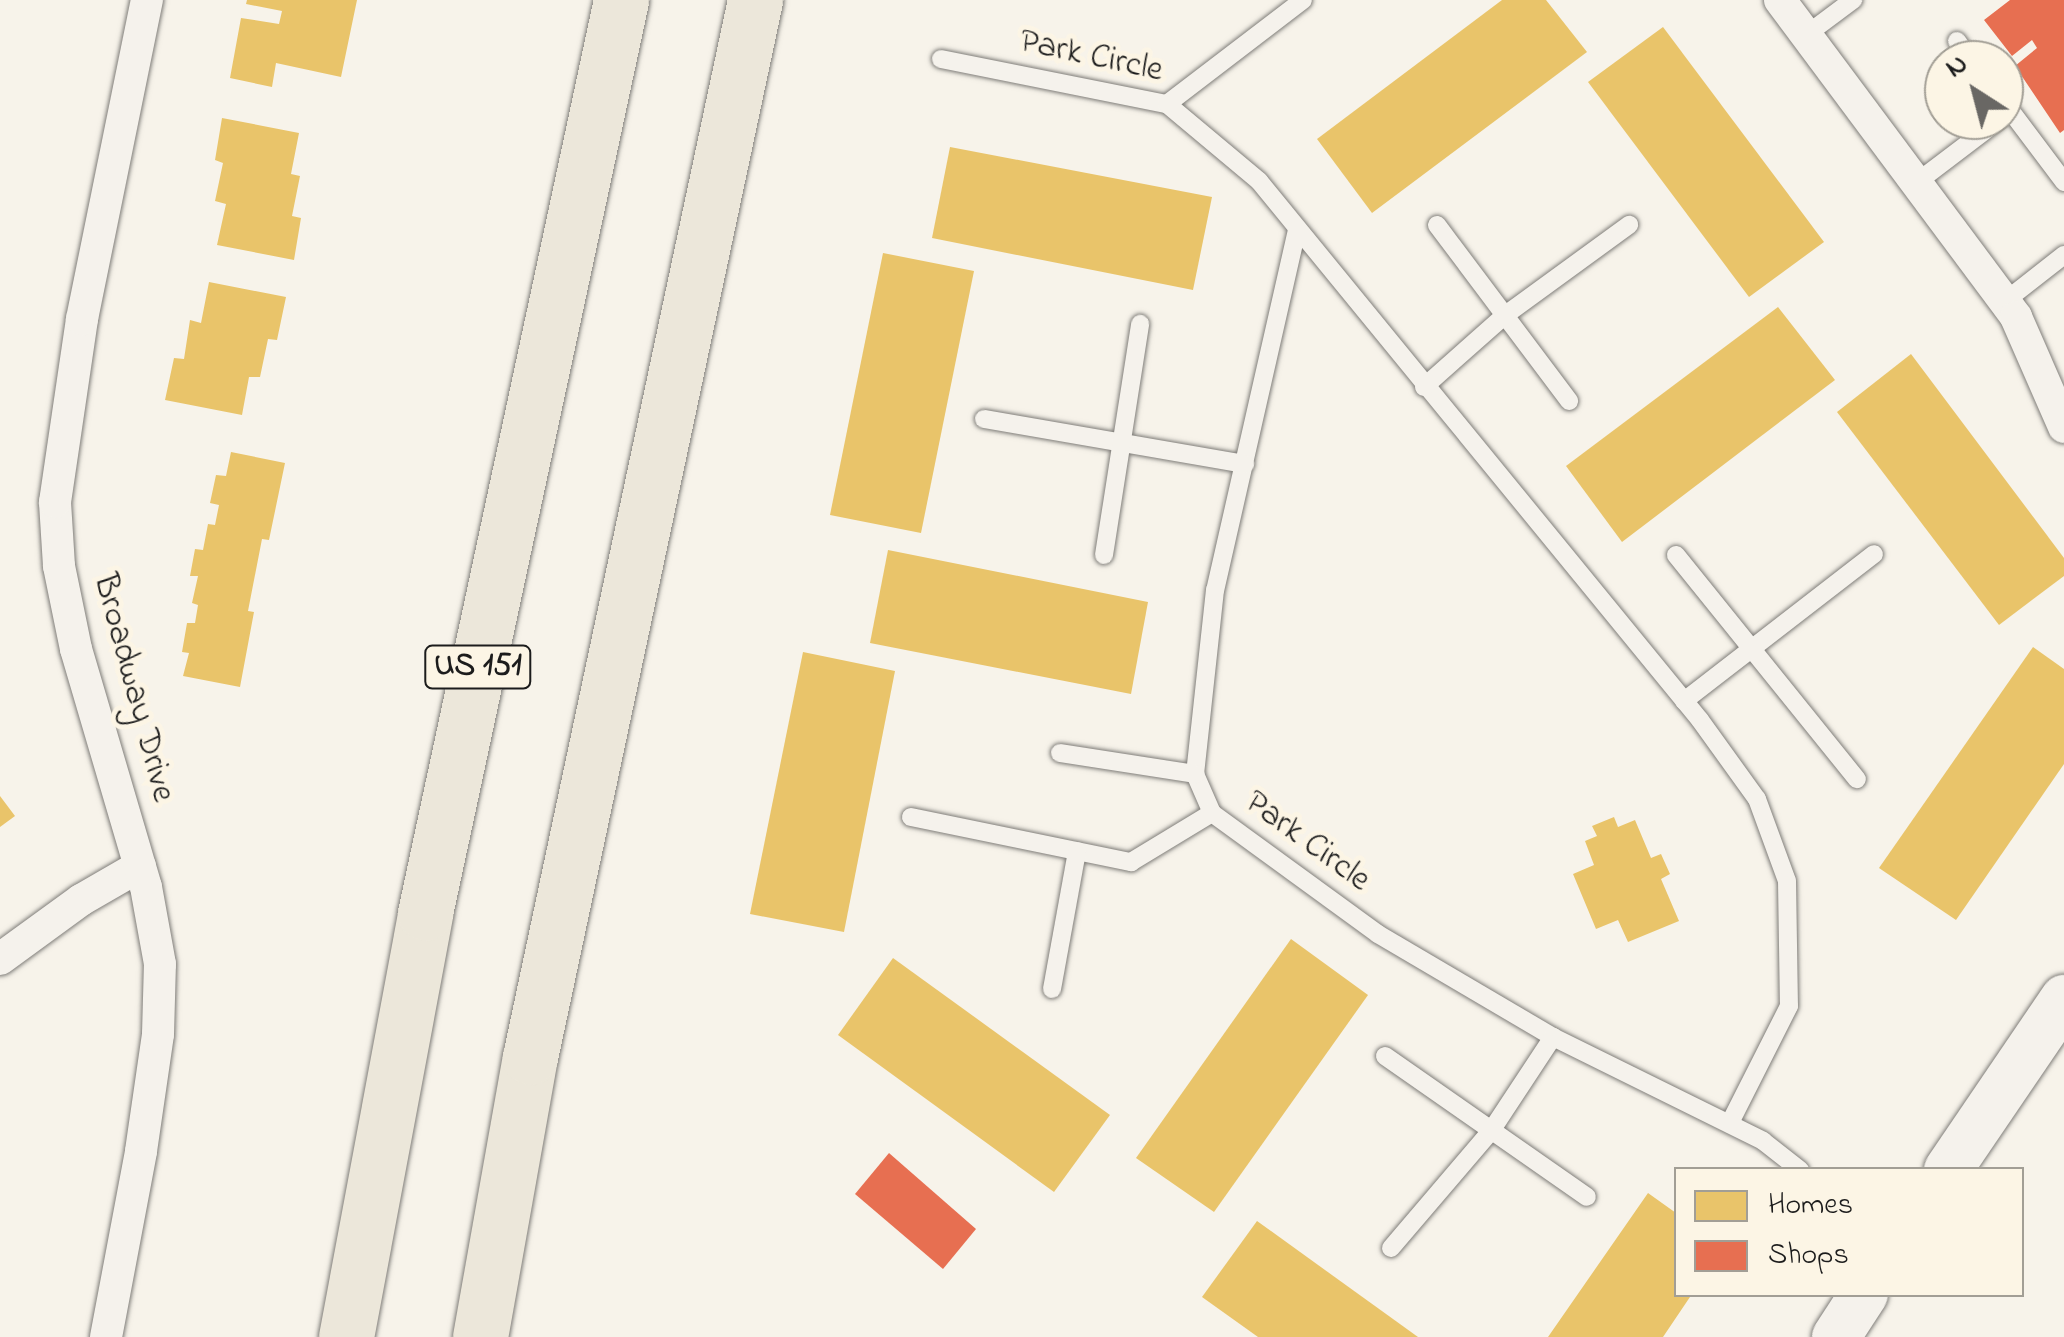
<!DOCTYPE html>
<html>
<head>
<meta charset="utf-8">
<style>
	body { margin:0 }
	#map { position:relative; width:2064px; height:1337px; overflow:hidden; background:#f7f3ea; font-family:"Indie Flower",sans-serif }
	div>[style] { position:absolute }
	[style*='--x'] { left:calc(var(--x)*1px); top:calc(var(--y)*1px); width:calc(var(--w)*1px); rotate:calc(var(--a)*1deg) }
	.homes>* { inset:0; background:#e9c46a }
	.shops>* { inset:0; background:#e76f51 }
	.roads { filter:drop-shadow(0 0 2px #7f7d79) drop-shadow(0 0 2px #7f7d79) }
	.service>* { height:18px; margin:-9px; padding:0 9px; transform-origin:9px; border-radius:9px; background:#f5f2ec }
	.minor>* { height:32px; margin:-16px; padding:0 16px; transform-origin:16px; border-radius:16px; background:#f5f2ec }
	.secondary>* { height:48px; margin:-24px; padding:0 24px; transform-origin:24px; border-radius:24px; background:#f5f2ec }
	.motorway>* { height:55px; margin:-27.5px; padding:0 27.5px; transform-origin:27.5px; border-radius:27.5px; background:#ece7da }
	span { translate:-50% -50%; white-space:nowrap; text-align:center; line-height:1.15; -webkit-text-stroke:10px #fcf5e5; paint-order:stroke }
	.shield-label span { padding:2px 8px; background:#fcf5e5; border:2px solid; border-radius:8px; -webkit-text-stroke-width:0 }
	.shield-label { font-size:32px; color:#1c1c1c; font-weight:700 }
	.street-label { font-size:35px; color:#1c1c1c }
	.legend { position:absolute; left:1674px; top:1167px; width:350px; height:130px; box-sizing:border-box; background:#fcf5e5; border:2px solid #a29e95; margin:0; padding:12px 18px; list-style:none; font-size:30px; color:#1c1c1c }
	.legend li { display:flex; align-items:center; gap:20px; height:50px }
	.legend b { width:50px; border:2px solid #a29e95 }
	.north { position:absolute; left:1924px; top:40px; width:100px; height:100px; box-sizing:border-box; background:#fcf5e5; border:2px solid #a29e95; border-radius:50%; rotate:324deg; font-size:28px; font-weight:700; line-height:40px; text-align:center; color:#1c1c1c }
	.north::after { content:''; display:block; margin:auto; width:35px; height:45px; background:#696764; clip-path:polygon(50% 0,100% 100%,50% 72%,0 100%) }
</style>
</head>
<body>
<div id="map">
	<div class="homes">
		<i style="clip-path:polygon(247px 0,357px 0,341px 77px,276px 63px,272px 87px,230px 78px,241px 18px,279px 24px,282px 11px,246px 4px)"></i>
		<i style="clip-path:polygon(1502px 0,1546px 0,1587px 52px,1372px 213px,1317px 139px)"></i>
		<i style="clip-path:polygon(1663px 27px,1824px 242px,1749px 297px,1588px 82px)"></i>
		<i style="clip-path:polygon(222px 118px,299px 133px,291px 174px,300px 176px,292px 216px,301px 218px,294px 260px,217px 245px,226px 204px,215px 201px,223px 163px,215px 160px)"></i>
		<i style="clip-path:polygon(950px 147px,1212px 197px,1193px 290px,932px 238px)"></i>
		<i style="clip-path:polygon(883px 253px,974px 271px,921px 533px,830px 515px)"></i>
		<i style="clip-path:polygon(209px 282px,286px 297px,277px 340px,268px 339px,260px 377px,249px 377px,242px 415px,165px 400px,174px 358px,184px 359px,190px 320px,201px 323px)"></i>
		<i style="clip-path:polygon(1778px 307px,1835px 380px,1622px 542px,1566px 466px)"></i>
		<i style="clip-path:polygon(1911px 354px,2064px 558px,2064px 576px,1999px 625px,1837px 412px)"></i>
		<i style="clip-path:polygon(231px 452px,285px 463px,269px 540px,262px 539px,248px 611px,254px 612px,240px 687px,183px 676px,189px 653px,182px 652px,187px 623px,195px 623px,198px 605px,192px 603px,198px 576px,190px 576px,195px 549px,203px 550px,208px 524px,215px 525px,219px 505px,210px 503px,216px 475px,226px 476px)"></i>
		<i style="clip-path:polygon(888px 550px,1148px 602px,1131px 694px,870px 643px)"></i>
		<i style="clip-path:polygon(2033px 647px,2064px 669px,2064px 764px,1956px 920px,1879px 868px)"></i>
		<i style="clip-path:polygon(803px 652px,895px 671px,844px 932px,750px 914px)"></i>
		<i style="clip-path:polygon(0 796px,15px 816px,0 827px)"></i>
		<i style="clip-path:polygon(1614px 817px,1618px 827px,1635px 820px,1651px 858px,1661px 854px,1670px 874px,1661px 879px,1679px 921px,1628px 942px,1618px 920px,1596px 929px,1573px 874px,1594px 865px,1585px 841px,1597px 836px,1592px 826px)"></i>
		<i style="clip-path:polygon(1291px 939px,1368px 995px,1214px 1212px,1136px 1158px)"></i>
		<i style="clip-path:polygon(893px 958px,1110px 1115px,1054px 1192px,838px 1035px)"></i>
		<i style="clip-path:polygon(1648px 1193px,1676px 1213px,1676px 1294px,1692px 1294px,1663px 1337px,1548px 1337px)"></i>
		<i style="clip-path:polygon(1257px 1221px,1418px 1337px,1258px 1337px,1202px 1297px)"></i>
	</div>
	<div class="shops">
		<i style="clip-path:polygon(2010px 0,2064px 0,2064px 130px,2060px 133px,2015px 66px,2037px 48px,2032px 40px,2012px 56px,1984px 20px)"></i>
		<i style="clip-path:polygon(889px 1153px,976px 1229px,943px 1269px,855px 1194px)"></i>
	</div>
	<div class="roads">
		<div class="service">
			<i style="--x:1806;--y:35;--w:59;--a:-36.7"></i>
			<i style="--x:1957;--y:41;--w:24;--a:54"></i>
			<i style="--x:941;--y:59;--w:230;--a:11.3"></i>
			<i style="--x:1167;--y:104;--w:120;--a:39.9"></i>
			<i style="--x:1259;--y:181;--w:696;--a:50.71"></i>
			<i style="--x:1700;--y:720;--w:97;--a:54.2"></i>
			<i style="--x:1757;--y:799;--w:87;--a:69.9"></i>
			<i style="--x:1787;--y:881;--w:125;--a:89.1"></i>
			<i style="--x:1789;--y:1006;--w:131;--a:116.8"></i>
			<i style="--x:2004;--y:102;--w:100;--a:53.1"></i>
			<i style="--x:1167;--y:104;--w:171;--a:-37.4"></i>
			<i style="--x:1916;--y:183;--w:104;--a:-37.2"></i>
			<i style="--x:1437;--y:225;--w:220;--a:53.1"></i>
			<i style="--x:1297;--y:230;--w:369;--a:102.8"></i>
			<i style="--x:1215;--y:590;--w:185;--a:96.2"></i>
			<i style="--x:1195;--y:774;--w:43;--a:66.4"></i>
			<i style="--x:1212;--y:813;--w:205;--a:36.1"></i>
			<i style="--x:1378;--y:934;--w:203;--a:30.5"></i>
			<i style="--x:1553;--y:1037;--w:234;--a:26.3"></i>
			<i style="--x:1763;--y:1141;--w:47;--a:38.1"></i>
			<i style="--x:2004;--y:302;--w:76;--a:-38.1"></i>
			<i style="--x:1424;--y:387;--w:107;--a:-41.6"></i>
			<i style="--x:1504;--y:316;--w:155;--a:-36.1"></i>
			<i style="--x:984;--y:419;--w:265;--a:9.8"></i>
			<i style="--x:1104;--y:555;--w:234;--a:-81.1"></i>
			<i style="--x:1676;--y:555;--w:288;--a:51.1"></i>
			<i style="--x:1684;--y:701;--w:240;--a:-37.7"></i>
			<i style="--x:1060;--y:753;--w:137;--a:8.8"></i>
			<i style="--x:911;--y:817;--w:225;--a:11.6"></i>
			<i style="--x:1131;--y:862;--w:95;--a:-31.2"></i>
			<i style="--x:1052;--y:989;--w:140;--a:-79.7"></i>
			<i style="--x:1385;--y:1056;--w:246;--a:34.9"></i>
			<i style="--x:1391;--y:1248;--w:154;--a:-49.5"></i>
			<i style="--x:1491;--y:1131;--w:113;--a:-56.6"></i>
		</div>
		<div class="minor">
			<i style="--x:1780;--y:0;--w:395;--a:53.3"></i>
			<i style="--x:2016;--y:317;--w:120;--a:66.4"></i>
			<i style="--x:0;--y:959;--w:100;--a:-36.1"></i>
			<i style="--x:81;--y:900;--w:68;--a:-30"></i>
			<i style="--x:106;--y:1337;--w:189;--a:-79.3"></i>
			<i style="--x:141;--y:1151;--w:118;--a:-81.7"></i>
			<i style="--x:158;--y:1034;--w:70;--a:-88.4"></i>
			<i style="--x:160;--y:964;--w:78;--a:-100.3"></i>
			<i style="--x:146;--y:887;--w:248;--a:-106.4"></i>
			<i style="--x:76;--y:649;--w:85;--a:-101.6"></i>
			<i style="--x:59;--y:566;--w:64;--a:-93.6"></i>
			<i style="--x:55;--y:502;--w:185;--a:-81.6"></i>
			<i style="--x:82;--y:319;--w:326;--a:-78.5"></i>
		</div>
		<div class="secondary">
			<i style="--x:1948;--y:1170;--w:207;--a:-55.8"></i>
			<i style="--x:1836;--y:1337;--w:51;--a:-56.9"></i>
		</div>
		<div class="motorway">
			<i style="--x:346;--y:1337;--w:431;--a:-79.4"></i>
			<i style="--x:425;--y:913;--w:934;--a:-77.88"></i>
			<i style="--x:480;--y:1337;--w:284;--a:-79.9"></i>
			<i style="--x:530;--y:1057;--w:1081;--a:-77.98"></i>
		</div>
	</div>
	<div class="shield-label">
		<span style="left:478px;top:667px">US 151</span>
	</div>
	<div class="street-label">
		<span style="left:1091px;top:57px;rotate:12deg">Park Circle</span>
		<span style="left:133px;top:688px;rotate:75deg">Broadway Drive</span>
		<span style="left:1307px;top:842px;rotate:36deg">Park Circle</span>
	</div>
	<ul class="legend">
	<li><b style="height:28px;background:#e9c46a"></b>Homes</li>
	<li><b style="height:28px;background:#e76f51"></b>Shops</li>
	</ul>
	<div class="north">N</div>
</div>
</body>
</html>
